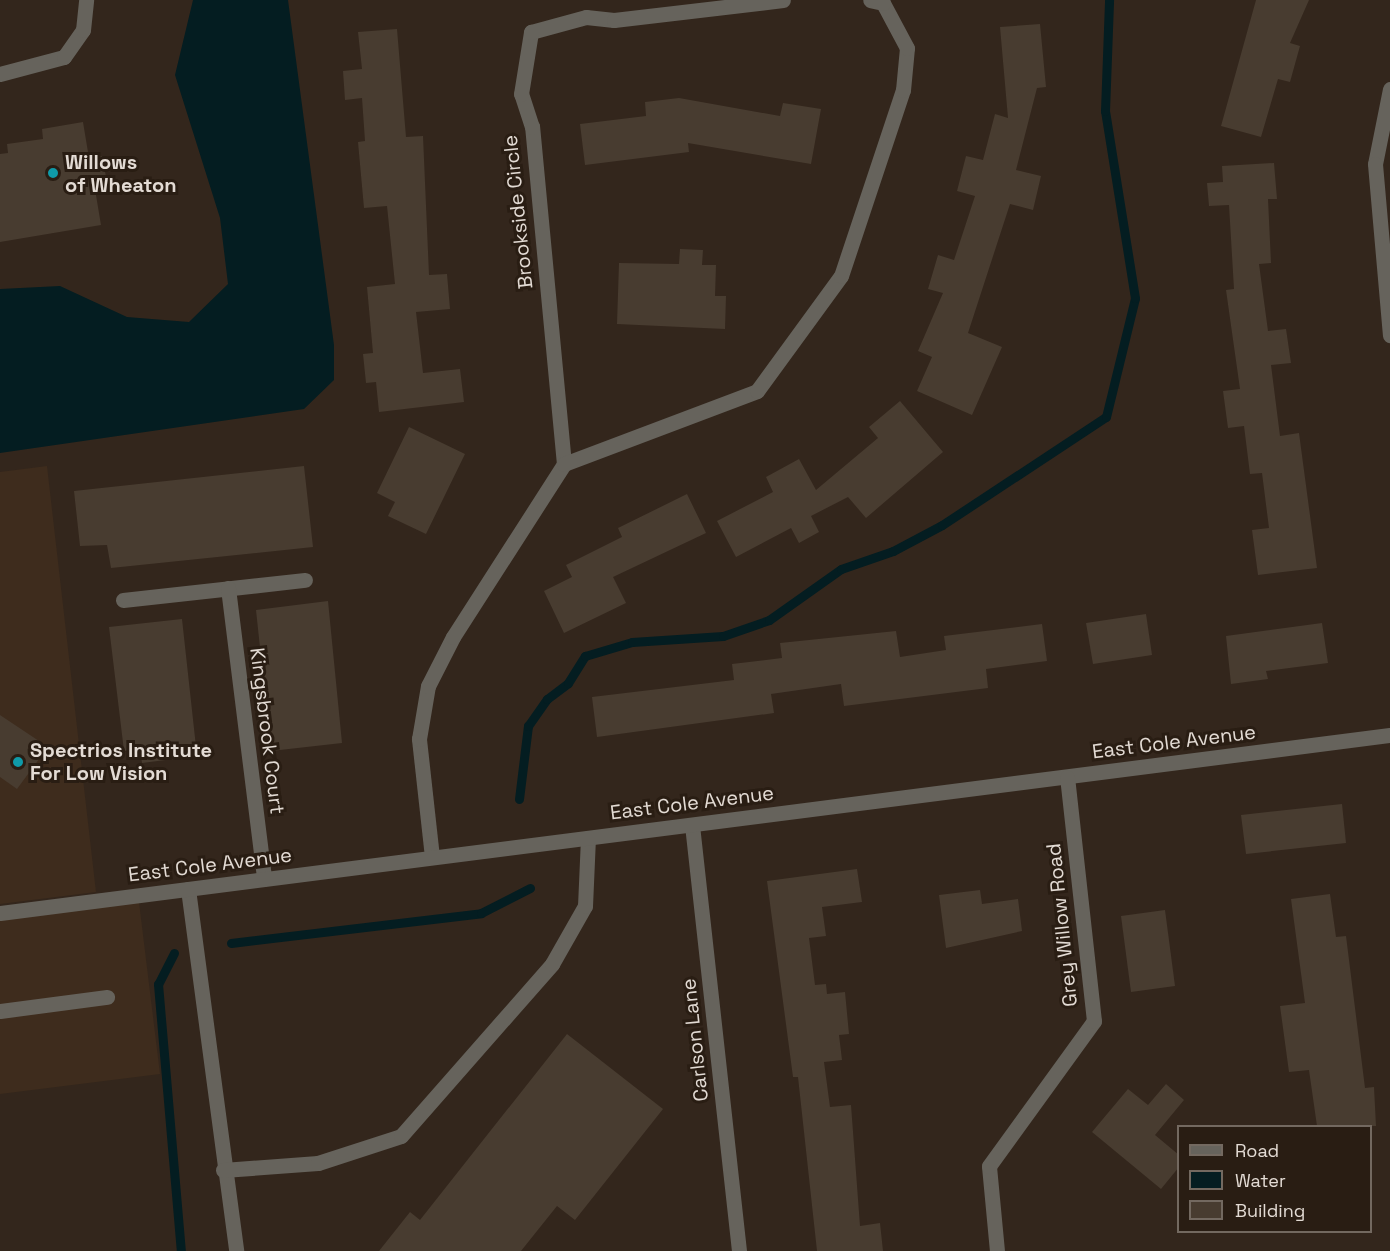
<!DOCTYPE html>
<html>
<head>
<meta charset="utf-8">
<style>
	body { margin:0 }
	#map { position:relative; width:1390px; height:1251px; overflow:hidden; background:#33261c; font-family:"Space Grotesk",sans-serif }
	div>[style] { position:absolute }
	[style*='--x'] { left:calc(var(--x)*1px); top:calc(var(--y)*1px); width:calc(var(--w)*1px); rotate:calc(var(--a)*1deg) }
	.built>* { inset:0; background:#3e2c1d }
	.water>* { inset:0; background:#041d21 }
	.stream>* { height:9px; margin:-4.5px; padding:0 4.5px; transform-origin:4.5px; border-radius:4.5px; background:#041d21 }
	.building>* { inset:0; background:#483c30 }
	.service>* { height:15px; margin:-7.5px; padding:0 7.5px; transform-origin:7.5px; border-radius:7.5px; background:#66635c }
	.minor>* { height:15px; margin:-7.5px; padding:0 7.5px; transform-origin:7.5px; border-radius:7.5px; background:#66635c }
	.dots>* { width:16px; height:16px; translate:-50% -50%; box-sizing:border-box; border:3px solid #291d13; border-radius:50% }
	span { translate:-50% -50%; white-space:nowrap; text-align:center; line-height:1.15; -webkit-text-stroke:6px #291d13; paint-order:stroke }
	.poi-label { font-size:20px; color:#e3dbd4; font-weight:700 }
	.left { translate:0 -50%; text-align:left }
	.street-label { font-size:20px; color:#e3dbd4 }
	.legend { position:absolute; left:1177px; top:1125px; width:195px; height:108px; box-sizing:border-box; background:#291d13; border:2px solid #736960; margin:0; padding:8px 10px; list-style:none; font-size:18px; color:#e3dbd4 }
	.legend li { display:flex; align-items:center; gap:12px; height:30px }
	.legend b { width:30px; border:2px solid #736960 }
</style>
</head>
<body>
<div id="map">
	<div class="built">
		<i style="clip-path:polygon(47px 466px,96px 892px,0 904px,0 472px)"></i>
		<i style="clip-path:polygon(139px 902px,160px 1074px,0 1094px,0 920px)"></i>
	</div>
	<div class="water">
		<i style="clip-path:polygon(193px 0,288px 0,334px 345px,334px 380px,304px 409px,0 453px,0 289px,60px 286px,127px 317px,189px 322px,228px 284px,220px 218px,175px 75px)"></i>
	</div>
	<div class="stream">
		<i style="--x:519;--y:799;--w:74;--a:-83"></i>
		<i style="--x:528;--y:726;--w:33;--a:-55"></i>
		<i style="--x:547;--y:699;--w:26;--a:-37"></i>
		<i style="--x:568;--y:683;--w:32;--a:-58"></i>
		<i style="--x:585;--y:656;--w:49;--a:-16.6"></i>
		<i style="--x:632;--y:642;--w:91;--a:-3.8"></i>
		<i style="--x:723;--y:636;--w:49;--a:-19.2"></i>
		<i style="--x:769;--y:620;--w:88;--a:-35.3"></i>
		<i style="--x:841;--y:569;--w:55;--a:-19.1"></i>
		<i style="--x:893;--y:551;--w:55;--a:-28"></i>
		<i style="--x:942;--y:525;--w:196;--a:-33.4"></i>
		<i style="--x:1106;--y:417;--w:122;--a:-76.3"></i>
		<i style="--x:1135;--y:298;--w:189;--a:-99.1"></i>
		<i style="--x:1105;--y:111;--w:111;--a:-87.9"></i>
		<i style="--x:231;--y:943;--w:252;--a:-6.8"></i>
		<i style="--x:481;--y:913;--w:55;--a:-27"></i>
		<i style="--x:174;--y:953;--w:35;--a:117"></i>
		<i style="--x:158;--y:984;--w:268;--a:85.1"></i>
	</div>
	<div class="building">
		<i style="clip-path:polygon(1256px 0,1309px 0,1290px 43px,1300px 46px,1290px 82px,1278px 79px,1261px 137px,1221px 126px)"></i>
		<i style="clip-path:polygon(1040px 24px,1046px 87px,1037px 88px,1016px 170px,1041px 176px,1033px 210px,1010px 204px,968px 333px,1002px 347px,972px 415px,917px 391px,932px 357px,918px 351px,943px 293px,928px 289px,938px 255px,954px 260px,975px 196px,957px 191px,966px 156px,983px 160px,995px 114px,1008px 118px,1000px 27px)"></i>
		<i style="clip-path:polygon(397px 29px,406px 137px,423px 136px,429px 275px,447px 274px,450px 309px,416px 312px,423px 373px,460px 369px,464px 402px,379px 412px,376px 382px,366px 383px,363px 354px,373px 353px,367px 287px,395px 284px,387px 206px,364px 208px,358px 142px,365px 141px,362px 98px,345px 100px,343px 71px,362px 69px,358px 32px)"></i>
		<i style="clip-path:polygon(679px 98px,780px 116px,783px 103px,821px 109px,811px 164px,688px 143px,689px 152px,585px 165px,580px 124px,646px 116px,645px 102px)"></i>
		<i style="clip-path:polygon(83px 122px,89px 158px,102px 156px,108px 187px,95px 189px,101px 225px,0 242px,0 154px,8px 153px,7px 144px,43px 139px,42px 129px)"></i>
		<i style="clip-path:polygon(1274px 163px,1277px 199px,1268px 199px,1271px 263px,1259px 264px,1268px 331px,1286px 329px,1291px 363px,1271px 365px,1280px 436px,1299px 433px,1317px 568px,1258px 575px,1252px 530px,1269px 528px,1262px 473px,1250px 474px,1244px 426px,1228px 428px,1223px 391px,1240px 389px,1226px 290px,1234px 289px,1229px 205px,1209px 206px,1207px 183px,1223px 182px,1222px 166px)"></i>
		<i style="clip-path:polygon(680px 249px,703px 250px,702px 265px,716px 265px,715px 296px,726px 296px,725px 329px,617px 324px,619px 263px,679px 264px)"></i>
		<i style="clip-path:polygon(900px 401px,943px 452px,866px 518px,848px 497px,811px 516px,819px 532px,799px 543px,791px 528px,736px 557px,717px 521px,773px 492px,766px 477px,799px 459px,816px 490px,878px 438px,869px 427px)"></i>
		<i style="clip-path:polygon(409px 427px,465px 454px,426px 534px,388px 516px,395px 502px,377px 493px)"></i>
		<i style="clip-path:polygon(304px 466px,313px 547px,111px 568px,107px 545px,80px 546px,74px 491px)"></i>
		<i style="clip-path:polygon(687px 494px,706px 533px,613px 577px,626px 603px,564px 633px,544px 591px,572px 577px,566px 565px,622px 537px,618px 528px)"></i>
		<i style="clip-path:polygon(328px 601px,342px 743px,271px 751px,256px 610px)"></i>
		<i style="clip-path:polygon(1146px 614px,1152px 655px,1093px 664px,1086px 623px)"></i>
		<i style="clip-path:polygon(182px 619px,197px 756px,142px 763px,140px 750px,124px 751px,109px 627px)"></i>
		<i style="clip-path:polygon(1322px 623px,1328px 663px,1266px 671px,1268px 679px,1231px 684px,1226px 636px)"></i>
		<i style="clip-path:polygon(1042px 624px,1047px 661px,986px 669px,988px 688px,844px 706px,841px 684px,771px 694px,774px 713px,597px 737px,592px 697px,734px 680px,732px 664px,782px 658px,780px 643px,896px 631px,900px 657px,946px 650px,944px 636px)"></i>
		<i style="clip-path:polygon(0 715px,48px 747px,17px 789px,0 777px)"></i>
		<i style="clip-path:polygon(1342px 804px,1346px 843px,1246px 854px,1241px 815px)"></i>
		<i style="clip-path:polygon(857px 869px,862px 902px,822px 907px,826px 936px,809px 938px,815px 985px,826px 984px,827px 994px,845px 992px,849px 1034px,839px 1035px,842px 1060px,824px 1062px,830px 1107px,851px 1105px,860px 1226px,880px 1223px,883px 1251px,817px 1251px,798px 1077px,793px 1077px,767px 881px)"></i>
		<i style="clip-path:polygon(980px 890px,982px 904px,1018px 899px,1022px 931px,946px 948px,939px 895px)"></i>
		<i style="clip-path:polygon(1330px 894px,1336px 937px,1346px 936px,1365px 1088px,1374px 1087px,1376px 1126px,1317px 1126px,1309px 1070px,1289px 1072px,1280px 1006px,1305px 1003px,1291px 899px)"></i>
		<i style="clip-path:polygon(1165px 910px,1175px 986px,1131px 992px,1121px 916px)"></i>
		<i style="clip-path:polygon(567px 1034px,663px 1109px,575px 1220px,557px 1206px,521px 1251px,379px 1251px,410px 1212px,420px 1220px)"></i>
		<i style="clip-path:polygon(1166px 1084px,1184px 1100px,1155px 1135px,1179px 1155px,1179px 1167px,1161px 1189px,1092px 1132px,1128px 1089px,1148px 1105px)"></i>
	</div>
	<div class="service">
		<i style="--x:123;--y:600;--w:183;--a:-6.3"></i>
		<i style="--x:188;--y:889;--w:365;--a:82.4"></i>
		<i style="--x:0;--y:1011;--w:108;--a:-7.5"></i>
		<i style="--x:223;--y:1170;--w:95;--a:-4.2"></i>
		<i style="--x:318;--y:1163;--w:87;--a:-18"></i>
		<i style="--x:401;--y:1136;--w:229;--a:-48.7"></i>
		<i style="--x:552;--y:964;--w:67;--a:-60.4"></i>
		<i style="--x:585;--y:906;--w:68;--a:-87.5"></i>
	</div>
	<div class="minor">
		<i style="--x:0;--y:74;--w:66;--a:-14.9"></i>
		<i style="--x:64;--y:57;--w:33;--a:-55"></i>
		<i style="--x:83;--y:30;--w:30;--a:-84"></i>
		<i style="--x:1390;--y:89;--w:76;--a:101.3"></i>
		<i style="--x:1375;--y:164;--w:172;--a:85"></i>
		<i style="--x:564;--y:464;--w:339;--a:-95.4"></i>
		<i style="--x:532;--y:127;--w:35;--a:-108"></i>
		<i style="--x:521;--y:94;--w:63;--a:-80.8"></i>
		<i style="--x:531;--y:32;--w:57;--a:-15.3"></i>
		<i style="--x:586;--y:17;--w:28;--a:6"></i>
		<i style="--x:614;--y:20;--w:170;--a:-6.7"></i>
		<i style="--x:228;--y:588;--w:293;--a:82.9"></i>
		<i style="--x:692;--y:825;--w:429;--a:83.7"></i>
		<i style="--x:432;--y:857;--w:119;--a:-96.3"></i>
		<i style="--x:419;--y:739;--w:54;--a:-80.4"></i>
		<i style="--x:428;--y:686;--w:55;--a:-63"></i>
		<i style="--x:453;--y:637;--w:206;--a:-57.3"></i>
		<i style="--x:564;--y:464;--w:206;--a:-20.7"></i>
		<i style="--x:757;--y:391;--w:142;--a:-53.9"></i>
		<i style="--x:841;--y:276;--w:196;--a:-71.6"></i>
		<i style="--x:903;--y:90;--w:42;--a:-84.6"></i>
		<i style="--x:907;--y:48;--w:51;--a:-118.1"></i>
		<i style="--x:883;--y:3;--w:13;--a:-167"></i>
		<i style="--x:0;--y:913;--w:1401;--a:-7.3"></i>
		<i style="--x:997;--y:1251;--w:85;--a:-95.4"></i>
		<i style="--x:989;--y:1166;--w:179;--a:-54.1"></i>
		<i style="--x:1094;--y:1021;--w:245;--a:-96.3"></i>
	</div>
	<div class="dots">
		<i style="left:53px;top:173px;background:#0f9aa8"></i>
		<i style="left:18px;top:762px;background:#0f9aa8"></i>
	</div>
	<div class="poi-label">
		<span class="left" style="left:65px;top:174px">Willows<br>of Wheaton</span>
		<span class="left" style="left:30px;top:762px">Spectrios Institute<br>For Low Vision</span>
	</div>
	<div class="street-label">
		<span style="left:518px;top:212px;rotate:-96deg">Brookside Circle</span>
		<span style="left:267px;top:731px;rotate:83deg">Kingsbrook Court</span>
		<span style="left:1174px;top:742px;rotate:-7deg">East Cole Avenue</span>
		<span style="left:692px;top:803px;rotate:-7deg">East Cole Avenue</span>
		<span style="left:210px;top:865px;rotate:-7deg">East Cole Avenue</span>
		<span style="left:1062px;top:925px;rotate:-96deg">Grey Willow Road</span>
		<span style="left:695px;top:1040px;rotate:-96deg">Carlson Lane</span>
	</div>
	<ul class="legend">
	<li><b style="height:8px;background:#66635c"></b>Road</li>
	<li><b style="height:16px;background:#041d21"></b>Water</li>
	<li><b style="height:16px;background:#483c30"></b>Building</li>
	</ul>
</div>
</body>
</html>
